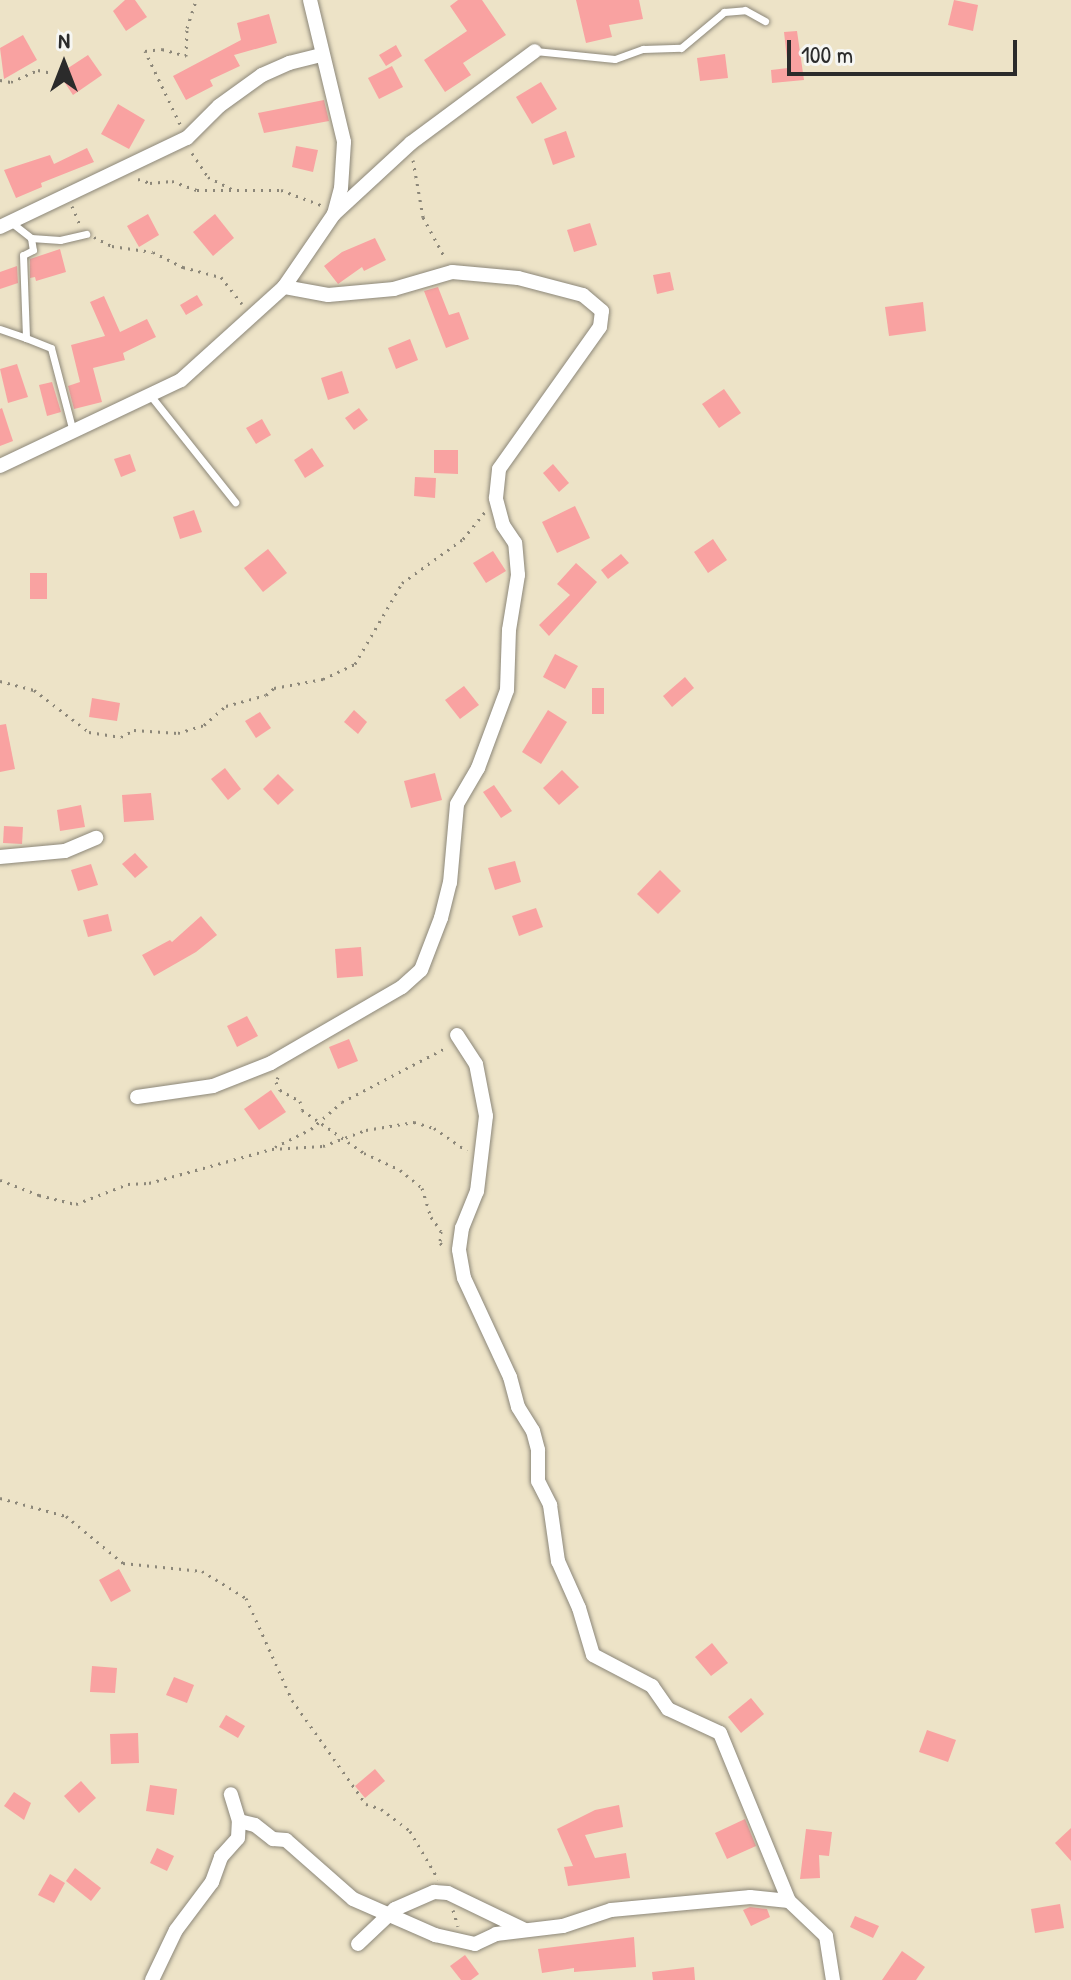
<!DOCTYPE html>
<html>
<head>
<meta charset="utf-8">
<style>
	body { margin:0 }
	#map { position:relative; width:1071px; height:1980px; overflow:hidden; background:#ede3c7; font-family:"Patrick Hand",sans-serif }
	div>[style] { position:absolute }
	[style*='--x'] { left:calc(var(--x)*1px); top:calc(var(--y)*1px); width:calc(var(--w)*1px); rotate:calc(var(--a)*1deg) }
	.building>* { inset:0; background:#f9a2a1 }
	.path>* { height:3px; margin-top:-1.5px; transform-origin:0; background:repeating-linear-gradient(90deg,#8c8779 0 2px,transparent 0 8px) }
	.roads { filter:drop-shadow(0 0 2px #8c8779) drop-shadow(0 0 2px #8c8779) }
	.service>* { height:7px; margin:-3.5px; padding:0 3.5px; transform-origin:3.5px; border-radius:3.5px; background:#fff }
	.minor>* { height:14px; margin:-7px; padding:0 7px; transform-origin:7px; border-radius:7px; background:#fff }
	span { translate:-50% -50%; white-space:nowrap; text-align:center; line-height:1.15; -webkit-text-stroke:6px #f6f6f2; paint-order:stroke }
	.north { position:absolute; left:24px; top:24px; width:80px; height:80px; -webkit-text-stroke:6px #f6f6f2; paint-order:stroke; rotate:0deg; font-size:22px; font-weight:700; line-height:32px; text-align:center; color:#2b2b2b }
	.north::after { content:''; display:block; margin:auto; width:28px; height:36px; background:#2b2b2b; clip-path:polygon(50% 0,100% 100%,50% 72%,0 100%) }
	.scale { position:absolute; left:787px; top:40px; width:230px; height:36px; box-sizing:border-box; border:4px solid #2b2b2b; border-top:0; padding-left:10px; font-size:24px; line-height:28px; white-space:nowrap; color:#2b2b2b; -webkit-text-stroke:6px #f6f6f2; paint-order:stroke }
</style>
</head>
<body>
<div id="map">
	<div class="building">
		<i style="clip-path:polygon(125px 0,135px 0,147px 17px,126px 31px,113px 11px)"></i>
		<i style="clip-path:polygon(458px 0,482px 0,506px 35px,463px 63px,471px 75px,445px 92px,424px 60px,467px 31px,450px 6px)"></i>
		<i style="clip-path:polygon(576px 0,639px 0,643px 19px,609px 25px,612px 37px,586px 43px)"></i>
		<i style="clip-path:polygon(954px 0,978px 5px,973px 31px,948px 25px)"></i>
		<i style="clip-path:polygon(269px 14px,277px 43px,234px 55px,240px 66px,210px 80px,213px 86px,186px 100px,173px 76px,241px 40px,237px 23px)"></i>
		<i style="clip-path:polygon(797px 31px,804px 80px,772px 83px,771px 70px,788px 68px,784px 32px)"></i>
		<i style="clip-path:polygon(23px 35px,37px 60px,4px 79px,0 48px)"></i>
		<i style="clip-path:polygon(396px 45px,402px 56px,386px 66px,379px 55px)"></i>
		<i style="clip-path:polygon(725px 54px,728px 78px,700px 81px,697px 58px)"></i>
		<i style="clip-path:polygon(88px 55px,102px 75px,73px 95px,59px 74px)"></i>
		<i style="clip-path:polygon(392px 66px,403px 87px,379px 99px,368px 78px)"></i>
		<i style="clip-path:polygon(541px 82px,557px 109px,532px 124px,516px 97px)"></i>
		<i style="clip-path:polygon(324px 100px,329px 121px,264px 133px,258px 113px)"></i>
		<i style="clip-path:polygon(118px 104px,145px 120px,129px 149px,101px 134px)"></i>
		<i style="clip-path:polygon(566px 131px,575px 157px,553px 165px,544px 139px)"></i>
		<i style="clip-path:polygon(296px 146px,318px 150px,313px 172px,292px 167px)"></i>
		<i style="clip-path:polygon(87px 148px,94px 162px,41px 183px,42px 187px,16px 198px,4px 170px,50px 155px,54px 164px)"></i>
		<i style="clip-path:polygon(148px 214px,159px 235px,139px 247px,127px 226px)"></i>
		<i style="clip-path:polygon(215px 214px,234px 238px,213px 256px,193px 232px)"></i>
		<i style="clip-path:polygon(590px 223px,597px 245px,574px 252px,567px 230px)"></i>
		<i style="clip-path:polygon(375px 238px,386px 260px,364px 271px,362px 267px,338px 284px,324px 266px,342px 252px)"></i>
		<i style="clip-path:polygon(60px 249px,66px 272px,36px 281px,35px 277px,30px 278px,30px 259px)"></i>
		<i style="clip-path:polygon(17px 266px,18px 283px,0 289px,0 272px)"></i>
		<i style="clip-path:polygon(670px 272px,674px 290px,657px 294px,653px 275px)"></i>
		<i style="clip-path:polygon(438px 287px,449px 315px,459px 312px,469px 339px,446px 348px,424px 291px)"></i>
		<i style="clip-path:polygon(197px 295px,203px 305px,186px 315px,180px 305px)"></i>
		<i style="clip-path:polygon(104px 296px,120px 332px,147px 319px,156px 337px,123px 353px,125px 360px,93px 368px,102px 402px,74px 409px,68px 386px,80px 382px,71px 345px,105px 336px,90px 302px)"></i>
		<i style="clip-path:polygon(923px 302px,926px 331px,889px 336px,885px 307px)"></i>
		<i style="clip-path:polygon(410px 339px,418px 360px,396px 369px,388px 348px)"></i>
		<i style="clip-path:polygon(17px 364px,28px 397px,8px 403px,0 369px)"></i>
		<i style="clip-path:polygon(342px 371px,349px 393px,328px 400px,321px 378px)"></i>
		<i style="clip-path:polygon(52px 382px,61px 412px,47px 416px,39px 385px)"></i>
		<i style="clip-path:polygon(724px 389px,741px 413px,719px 428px,702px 404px)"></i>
		<i style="clip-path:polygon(2px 408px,13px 441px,0 446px,0 409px)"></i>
		<i style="clip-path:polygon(359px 408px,368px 420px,354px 430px,345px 418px)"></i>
		<i style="clip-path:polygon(262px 419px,271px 435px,256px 444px,246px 428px)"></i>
		<i style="clip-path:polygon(312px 448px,324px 466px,305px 478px,294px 460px)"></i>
		<i style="clip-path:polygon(434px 450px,458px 450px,458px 474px,434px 473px)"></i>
		<i style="clip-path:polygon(130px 454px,136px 471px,121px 477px,114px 459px)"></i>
		<i style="clip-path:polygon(553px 464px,569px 483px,559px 492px,543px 473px)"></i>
		<i style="clip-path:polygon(415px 477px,436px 478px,435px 498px,414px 496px)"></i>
		<i style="clip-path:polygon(575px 506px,590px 538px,557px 553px,542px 522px)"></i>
		<i style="clip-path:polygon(194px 510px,202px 532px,180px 539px,173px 517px)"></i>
		<i style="clip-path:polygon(713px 539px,727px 560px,708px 573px,694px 552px)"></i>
		<i style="clip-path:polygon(268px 549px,287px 573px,263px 592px,244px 568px)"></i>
		<i style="clip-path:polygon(493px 551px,506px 571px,486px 583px,473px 563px)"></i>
		<i style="clip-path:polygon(621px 554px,629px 563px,608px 579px,601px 570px)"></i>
		<i style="clip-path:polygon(576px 563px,597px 582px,549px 636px,539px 625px,570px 595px,557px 584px)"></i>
		<i style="clip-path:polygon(30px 573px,47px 573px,47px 599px,30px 599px)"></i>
		<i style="clip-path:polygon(555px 654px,578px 666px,565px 689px,543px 677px)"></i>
		<i style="clip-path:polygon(685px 677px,694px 688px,672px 707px,663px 696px)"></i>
		<i style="clip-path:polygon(464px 686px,479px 705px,460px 719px,445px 700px)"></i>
		<i style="clip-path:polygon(592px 688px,604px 688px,604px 714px,592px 714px)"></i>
		<i style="clip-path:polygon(92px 698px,120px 703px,117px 721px,89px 717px)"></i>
		<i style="clip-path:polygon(354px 710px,367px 722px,358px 734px,344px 722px)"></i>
		<i style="clip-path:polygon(548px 710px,567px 722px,541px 764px,522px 752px)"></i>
		<i style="clip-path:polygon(260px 712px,271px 728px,256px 738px,245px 721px)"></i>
		<i style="clip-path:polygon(6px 724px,15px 769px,0 772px,0 725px)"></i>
		<i style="clip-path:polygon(225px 768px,241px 789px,228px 800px,211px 779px)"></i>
		<i style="clip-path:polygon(562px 770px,579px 787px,559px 805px,543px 788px)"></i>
		<i style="clip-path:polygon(435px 773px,442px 800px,411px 808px,404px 781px)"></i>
		<i style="clip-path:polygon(278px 774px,294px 790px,278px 805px,263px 789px)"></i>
		<i style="clip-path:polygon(494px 785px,512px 811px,501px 818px,483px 792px)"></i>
		<i style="clip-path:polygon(151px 793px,154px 820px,124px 822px,122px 795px)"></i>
		<i style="clip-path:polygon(81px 805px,85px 827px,60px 831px,57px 810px)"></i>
		<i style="clip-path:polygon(4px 826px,23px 827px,22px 844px,3px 843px)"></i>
		<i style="clip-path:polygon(135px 853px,148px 867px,135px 878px,122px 864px)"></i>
		<i style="clip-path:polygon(515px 861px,521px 882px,495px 890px,488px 868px)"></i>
		<i style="clip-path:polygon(91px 864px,98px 885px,78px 891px,71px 870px)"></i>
		<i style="clip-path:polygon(660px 870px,681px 891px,658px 914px,637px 894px)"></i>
		<i style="clip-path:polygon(536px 908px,543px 927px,519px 936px,512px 916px)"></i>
		<i style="clip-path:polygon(108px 914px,112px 931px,88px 937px,83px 920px)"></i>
		<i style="clip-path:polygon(201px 916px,217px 935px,196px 952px,154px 976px,142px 955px,170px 940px,172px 942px)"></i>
		<i style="clip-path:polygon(361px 947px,363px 976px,337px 978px,335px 949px)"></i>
		<i style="clip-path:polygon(247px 1016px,258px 1036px,237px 1047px,227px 1026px)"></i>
		<i style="clip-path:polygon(349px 1039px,358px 1061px,338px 1069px,329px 1047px)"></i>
		<i style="clip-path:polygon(271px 1090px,286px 1112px,259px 1130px,244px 1109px)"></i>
		<i style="clip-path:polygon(119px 1569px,131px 1591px,111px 1602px,99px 1580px)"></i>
		<i style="clip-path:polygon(712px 1643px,728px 1663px,711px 1676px,695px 1657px)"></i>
		<i style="clip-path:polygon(92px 1666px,117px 1668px,115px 1693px,90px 1692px)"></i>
		<i style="clip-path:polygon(174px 1677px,194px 1685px,187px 1703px,166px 1695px)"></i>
		<i style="clip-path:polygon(751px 1698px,764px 1714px,741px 1733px,728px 1717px)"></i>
		<i style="clip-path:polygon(226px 1715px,245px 1726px,238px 1738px,219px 1727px)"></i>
		<i style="clip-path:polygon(927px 1730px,956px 1740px,948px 1762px,919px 1752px)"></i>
		<i style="clip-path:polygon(138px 1733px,139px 1763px,111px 1764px,110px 1734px)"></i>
		<i style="clip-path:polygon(375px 1769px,385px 1781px,365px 1798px,355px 1786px)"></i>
		<i style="clip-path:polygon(81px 1781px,96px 1798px,79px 1813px,64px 1796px)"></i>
		<i style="clip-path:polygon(150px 1785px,177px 1789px,174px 1815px,146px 1811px)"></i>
		<i style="clip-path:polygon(14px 1792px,31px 1803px,24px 1820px,4px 1806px)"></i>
		<i style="clip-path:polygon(619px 1805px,623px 1827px,585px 1835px,595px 1858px,626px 1853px,630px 1878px,568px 1886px,564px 1867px,573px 1866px,557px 1829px,595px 1810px)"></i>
		<i style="clip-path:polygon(745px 1819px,756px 1846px,727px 1859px,715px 1833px)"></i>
		<i style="clip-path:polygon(1071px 1828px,1071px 1861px,1055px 1843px)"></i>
		<i style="clip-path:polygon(806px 1829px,832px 1832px,829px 1856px,819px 1855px,820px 1878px,800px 1879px)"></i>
		<i style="clip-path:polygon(157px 1848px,174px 1856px,167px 1871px,150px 1863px)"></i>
		<i style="clip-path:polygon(75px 1868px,101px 1888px,91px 1901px,66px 1881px)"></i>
		<i style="clip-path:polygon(50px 1874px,65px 1883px,54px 1903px,38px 1895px)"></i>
		<i style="clip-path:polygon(1060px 1904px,1064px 1928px,1035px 1933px,1031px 1909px)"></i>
		<i style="clip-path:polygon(750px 1907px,767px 1909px,770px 1917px,751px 1926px,743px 1910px)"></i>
		<i style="clip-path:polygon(855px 1916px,879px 1926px,873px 1938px,850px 1927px)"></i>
		<i style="clip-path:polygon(634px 1937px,636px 1967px,574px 1972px,574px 1968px,542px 1973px,538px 1949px)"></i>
		<i style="clip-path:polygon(902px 1951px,925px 1967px,916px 1980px,882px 1980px)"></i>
		<i style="clip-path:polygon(465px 1955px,479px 1974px,471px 1980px,461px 1980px,450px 1966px)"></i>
		<i style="clip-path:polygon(694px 1967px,695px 1980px,653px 1980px,652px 1972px)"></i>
	</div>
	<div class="path">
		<i style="--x:0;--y:80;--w:11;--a:10"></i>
		<i style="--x:11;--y:82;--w:30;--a:-24"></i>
		<i style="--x:38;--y:70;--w:14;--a:12"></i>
		<i style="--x:180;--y:124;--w:81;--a:-115.6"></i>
		<i style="--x:145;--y:51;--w:17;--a:-7"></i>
		<i style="--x:162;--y:49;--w:25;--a:16"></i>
		<i style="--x:186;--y:56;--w:28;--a:-88"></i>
		<i style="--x:187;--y:28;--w:29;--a:-72"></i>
		<i style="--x:192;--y:153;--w:29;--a:56"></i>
		<i style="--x:208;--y:177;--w:29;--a:27"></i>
		<i style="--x:413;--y:160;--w:58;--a:80"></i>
		<i style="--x:423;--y:217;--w:47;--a:61.8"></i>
		<i style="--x:138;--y:179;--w:13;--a:18"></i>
		<i style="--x:150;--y:183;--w:22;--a:-5"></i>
		<i style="--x:172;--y:181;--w:27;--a:20"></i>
		<i style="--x:197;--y:190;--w:84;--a:0"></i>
		<i style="--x:281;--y:190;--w:43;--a:20.6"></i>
		<i style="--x:72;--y:206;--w:21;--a:67"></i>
		<i style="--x:94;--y:237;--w:20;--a:27"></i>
		<i style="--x:112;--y:246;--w:41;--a:8.3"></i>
		<i style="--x:153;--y:252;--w:34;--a:27"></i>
		<i style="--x:183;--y:267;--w:39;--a:15"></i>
		<i style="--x:221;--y:277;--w:34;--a:52"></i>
		<i style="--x:0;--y:681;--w:35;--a:15"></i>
		<i style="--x:34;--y:690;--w:69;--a:37.4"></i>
		<i style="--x:89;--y:732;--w:32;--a:9"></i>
		<i style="--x:121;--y:737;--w:15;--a:-28"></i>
		<i style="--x:134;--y:730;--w:44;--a:3.9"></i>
		<i style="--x:178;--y:733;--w:27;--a:-17"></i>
		<i style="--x:204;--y:725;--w:29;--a:-41"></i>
		<i style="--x:226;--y:706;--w:41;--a:-15.4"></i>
		<i style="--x:266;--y:695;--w:11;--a:-41"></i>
		<i style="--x:274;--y:688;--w:50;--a:-10.4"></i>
		<i style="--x:323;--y:679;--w:35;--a:-25"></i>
		<i style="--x:355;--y:664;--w:94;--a:-59.9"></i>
		<i style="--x:402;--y:583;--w:75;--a:-35.8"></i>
		<i style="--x:463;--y:539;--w:35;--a:-51"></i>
		<i style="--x:278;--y:1077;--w:5;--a:112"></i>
		<i style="--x:276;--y:1082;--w:9;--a:63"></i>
		<i style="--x:280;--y:1090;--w:23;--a:29"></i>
		<i style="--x:300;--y:1101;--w:9;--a:77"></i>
		<i style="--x:302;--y:1110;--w:75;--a:34.7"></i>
		<i style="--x:364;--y:1153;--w:40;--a:25"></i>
		<i style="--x:400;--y:1170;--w:28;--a:39"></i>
		<i style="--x:422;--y:1188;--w:30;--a:73"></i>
		<i style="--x:431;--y:1217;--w:17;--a:54"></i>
		<i style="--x:441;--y:1231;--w:12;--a:95"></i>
		<i style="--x:440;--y:1243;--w:6;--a:39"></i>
		<i style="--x:275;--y:1147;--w:40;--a:-26.6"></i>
		<i style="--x:311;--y:1129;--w:41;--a:-41.1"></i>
		<i style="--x:342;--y:1102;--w:119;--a:-27.6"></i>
		<i style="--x:0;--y:1180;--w:42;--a:21"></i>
		<i style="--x:39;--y:1195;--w:38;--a:14"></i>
		<i style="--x:76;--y:1204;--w:56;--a:-21"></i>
		<i style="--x:128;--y:1184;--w:21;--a:-3"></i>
		<i style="--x:149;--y:1183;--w:128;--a:-15.5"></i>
		<i style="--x:272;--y:1149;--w:51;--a:-3.4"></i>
		<i style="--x:323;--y:1146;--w:46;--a:-20.4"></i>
		<i style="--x:366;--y:1130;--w:49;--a:-9.5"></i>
		<i style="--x:414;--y:1122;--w:21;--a:17"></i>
		<i style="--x:434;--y:1128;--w:40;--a:34.9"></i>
		<i style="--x:0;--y:1498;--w:68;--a:15.3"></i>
		<i style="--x:66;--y:1516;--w:74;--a:39.5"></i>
		<i style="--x:123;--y:1563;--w:79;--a:5.8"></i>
		<i style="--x:202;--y:1571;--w:52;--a:31.5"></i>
		<i style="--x:246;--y:1598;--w:112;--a:65.7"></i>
		<i style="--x:292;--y:1700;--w:128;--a:54.6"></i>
		<i style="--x:366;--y:1804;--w:16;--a:18"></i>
		<i style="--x:381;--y:1809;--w:36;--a:37"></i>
		<i style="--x:410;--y:1831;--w:56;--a:59.7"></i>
		<i style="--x:453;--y:1910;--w:17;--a:73"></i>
	</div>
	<div class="roads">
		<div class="service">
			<i style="--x:535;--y:51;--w:80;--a:5.7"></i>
			<i style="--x:615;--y:59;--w:30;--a:-20"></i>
			<i style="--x:643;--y:49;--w:38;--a:-2"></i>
			<i style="--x:681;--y:48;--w:56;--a:-39.9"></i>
			<i style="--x:724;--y:12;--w:21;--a:-5"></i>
			<i style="--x:745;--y:10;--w:23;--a:29"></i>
			<i style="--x:12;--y:223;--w:24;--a:38"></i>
			<i style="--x:31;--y:238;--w:12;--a:81"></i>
			<i style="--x:33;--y:250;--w:11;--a:153"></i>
			<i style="--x:23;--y:255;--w:83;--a:87.9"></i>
			<i style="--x:26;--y:338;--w:27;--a:22"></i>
			<i style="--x:51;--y:348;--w:87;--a:75.3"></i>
			<i style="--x:31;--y:238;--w:29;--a:4"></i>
			<i style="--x:60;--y:240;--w:27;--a:-13"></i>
			<i style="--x:0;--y:329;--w:28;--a:19"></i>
			<i style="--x:150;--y:395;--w:137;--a:51.5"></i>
		</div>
		<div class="minor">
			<i style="--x:310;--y:0;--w:146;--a:76.5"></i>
			<i style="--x:344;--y:142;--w:46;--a:93.7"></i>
			<i style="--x:341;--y:188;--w:27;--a:105"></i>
			<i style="--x:0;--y:227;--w:207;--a:-25.5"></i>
			<i style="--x:187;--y:138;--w:45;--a:-45"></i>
			<i style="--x:219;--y:106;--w:53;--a:-35.8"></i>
			<i style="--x:262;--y:75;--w:30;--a:-24"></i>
			<i style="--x:289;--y:63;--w:33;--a:-14"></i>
			<i style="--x:0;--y:466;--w:200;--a:-25.4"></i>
			<i style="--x:181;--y:380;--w:139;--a:-42.1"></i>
			<i style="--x:284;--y:287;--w:88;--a:-55.6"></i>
			<i style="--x:334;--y:214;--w:105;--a:-42.7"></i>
			<i style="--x:411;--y:143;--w:154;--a:-36.6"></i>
			<i style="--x:0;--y:857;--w:65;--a:-5.3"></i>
			<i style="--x:65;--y:851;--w:34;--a:-23"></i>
			<i style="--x:457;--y:1035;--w:35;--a:57"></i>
			<i style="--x:476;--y:1064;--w:53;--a:79.1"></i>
			<i style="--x:486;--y:1116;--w:76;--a:96.8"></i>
			<i style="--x:477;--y:1191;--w:40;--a:112"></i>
			<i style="--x:462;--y:1228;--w:22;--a:98"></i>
			<i style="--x:459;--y:1250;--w:28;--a:80"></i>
			<i style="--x:464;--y:1278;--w:109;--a:65.1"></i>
			<i style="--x:510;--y:1377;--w:31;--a:75"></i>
			<i style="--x:518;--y:1407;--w:28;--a:58"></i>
			<i style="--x:533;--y:1431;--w:20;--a:75"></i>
			<i style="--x:538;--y:1450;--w:31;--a:90"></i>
			<i style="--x:538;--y:1481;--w:27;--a:63"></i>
			<i style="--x:550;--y:1505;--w:57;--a:81.9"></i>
			<i style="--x:558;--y:1561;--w:51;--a:65.9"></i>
			<i style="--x:579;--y:1608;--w:49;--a:73.4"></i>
			<i style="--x:593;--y:1655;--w:67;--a:27.7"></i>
			<i style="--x:652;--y:1686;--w:28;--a:55"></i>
			<i style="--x:668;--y:1709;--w:57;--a:24.8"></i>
			<i style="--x:720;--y:1733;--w:182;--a:67.7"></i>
			<i style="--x:789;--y:1901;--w:51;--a:43.4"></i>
			<i style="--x:826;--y:1936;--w:45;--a:81"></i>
			<i style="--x:137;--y:1097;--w:77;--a:-8.2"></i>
			<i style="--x:213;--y:1086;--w:62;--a:-21.6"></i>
			<i style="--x:271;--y:1063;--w:151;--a:-30.1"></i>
			<i style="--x:402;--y:987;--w:25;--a:-42"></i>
			<i style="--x:421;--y:970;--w:56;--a:-69"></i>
			<i style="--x:441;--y:918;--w:36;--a:-76"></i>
			<i style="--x:450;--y:883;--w:79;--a:-84.9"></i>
			<i style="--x:457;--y:804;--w:42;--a:-59.7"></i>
			<i style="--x:478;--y:768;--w:83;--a:-69.6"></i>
			<i style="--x:507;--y:690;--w:60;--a:-88.1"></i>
			<i style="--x:509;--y:630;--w:56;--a:-80.7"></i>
			<i style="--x:518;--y:575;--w:32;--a:-95"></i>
			<i style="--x:515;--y:543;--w:22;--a:-124"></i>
			<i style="--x:503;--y:525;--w:28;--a:-105"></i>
			<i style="--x:496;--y:498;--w:29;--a:-84"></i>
			<i style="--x:499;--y:469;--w:174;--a:-54.6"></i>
			<i style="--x:600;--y:327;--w:16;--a:-83"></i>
			<i style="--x:602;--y:311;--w:25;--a:-140"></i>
			<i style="--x:583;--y:295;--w:67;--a:-165.3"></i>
			<i style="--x:518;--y:278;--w:66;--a:-174.8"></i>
			<i style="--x:452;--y:272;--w:60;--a:163.7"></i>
			<i style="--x:394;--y:289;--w:66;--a:174.8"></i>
			<i style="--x:328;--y:295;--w:45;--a:-169.7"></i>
			<i style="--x:239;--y:1821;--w:16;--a:14"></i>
			<i style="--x:255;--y:1825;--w:23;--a:38"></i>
			<i style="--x:273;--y:1839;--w:13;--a:4"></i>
			<i style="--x:286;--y:1840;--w:89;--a:41.4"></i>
			<i style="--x:353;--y:1899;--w:90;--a:23.7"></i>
			<i style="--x:435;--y:1935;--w:41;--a:12.7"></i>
			<i style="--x:475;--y:1944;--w:23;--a:-25"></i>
			<i style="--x:496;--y:1934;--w:67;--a:-6.8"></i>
			<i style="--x:563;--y:1926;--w:51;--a:-18.4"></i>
			<i style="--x:611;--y:1910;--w:140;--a:-5.3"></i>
			<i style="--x:750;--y:1897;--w:39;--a:6"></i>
			<i style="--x:358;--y:1944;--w:51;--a:-43.4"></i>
			<i style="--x:395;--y:1909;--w:43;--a:-23.6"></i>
			<i style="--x:434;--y:1892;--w:14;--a:4"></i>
			<i style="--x:448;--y:1893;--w:85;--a:25.7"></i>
			<i style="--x:152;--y:1980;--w:55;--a:-64.4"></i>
			<i style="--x:176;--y:1930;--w:60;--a:-53.1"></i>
			<i style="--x:212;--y:1882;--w:27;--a:-70"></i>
			<i style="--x:221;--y:1857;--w:25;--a:-48"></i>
			<i style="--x:238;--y:1838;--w:17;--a:-87"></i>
			<i style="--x:239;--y:1821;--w:28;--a:-107"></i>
		</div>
	</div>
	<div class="north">N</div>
	<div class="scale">100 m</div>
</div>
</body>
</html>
